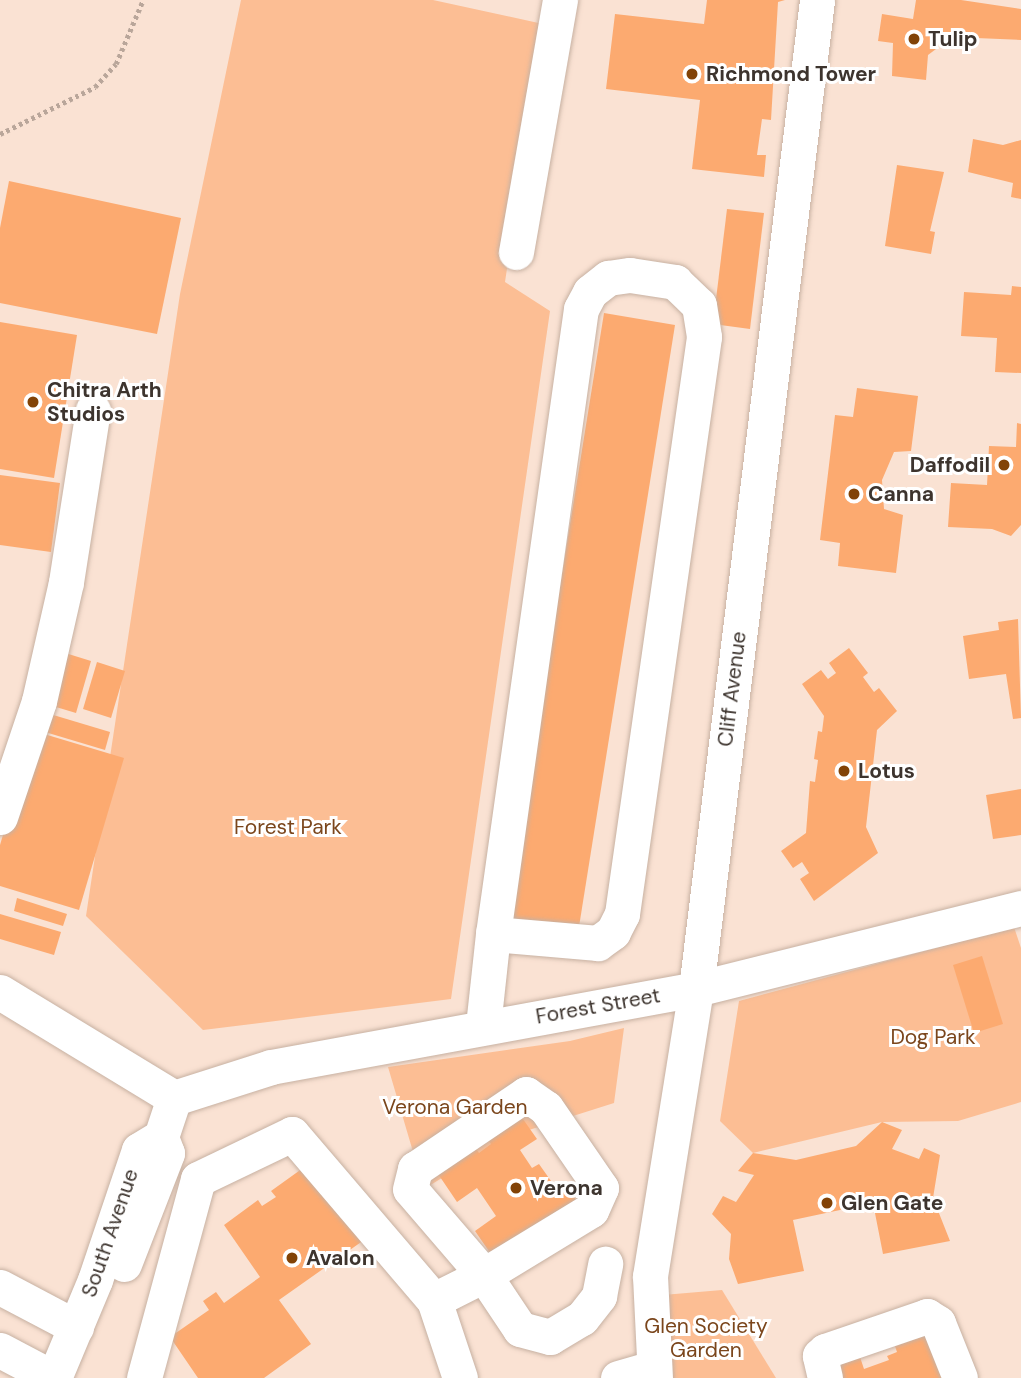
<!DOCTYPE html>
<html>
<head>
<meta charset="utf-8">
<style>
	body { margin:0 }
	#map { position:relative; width:1021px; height:1378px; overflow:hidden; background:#fae2d3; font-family:"DM Sans",sans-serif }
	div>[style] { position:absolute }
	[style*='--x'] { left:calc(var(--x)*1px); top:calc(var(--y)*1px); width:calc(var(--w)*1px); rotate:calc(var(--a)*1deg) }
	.green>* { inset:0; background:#fcbe94 }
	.building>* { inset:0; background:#fcaa70 }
	.path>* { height:4.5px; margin-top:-2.25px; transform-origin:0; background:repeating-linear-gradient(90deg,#b9a69a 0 3.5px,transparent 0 7px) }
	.roads { filter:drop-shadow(0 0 2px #c7b1a2) drop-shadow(0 0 2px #c7b1a2) }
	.minor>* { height:35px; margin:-17.5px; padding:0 17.5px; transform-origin:17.5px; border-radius:17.5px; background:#fff }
	.dots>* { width:19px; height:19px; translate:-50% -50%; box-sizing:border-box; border:4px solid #fff; border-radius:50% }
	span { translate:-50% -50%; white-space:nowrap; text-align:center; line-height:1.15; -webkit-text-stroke:6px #fff; paint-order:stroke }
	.poi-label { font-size:21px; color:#3d342e; font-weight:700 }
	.left { translate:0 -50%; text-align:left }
	.right { translate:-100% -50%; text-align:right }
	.street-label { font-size:21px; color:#3d342e }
	.park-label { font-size:21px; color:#7b461c }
</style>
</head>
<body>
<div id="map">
	<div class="green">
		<i style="clip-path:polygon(241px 0,433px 0,543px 24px,505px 282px,550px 311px,451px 999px,203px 1030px,86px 916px,180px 294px)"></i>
		<i style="clip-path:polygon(1014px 927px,1021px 948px,1021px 1102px,958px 1121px,882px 1122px,753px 1153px,720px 1121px,739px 1001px)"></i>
		<i style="clip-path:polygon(624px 1028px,614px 1103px,510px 1136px,424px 1189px,388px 1067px,570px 1041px)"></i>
		<i style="clip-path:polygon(722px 1290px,776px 1378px,669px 1378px,663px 1295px)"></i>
	</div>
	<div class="building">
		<i style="clip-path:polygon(707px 0,785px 0,778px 2px,771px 120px,762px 119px,757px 155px,766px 155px,764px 177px,692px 169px,700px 100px,606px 89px,615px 14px,704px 24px)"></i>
		<i style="clip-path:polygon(916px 0,961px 0,1021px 9px,1021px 40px,952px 37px,928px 55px,926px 80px,892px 76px,893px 43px,878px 41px,882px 14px,913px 19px)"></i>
		<i style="clip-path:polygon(973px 139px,1003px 145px,1021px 140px,1021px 199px,1011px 197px,1013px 183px,968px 172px)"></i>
		<i style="clip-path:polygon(897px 165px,944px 172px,930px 231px,935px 232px,931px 254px,885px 246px)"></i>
		<i style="clip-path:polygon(9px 181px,181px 218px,157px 334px,0 303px,0 228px)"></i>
		<i style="clip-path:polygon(727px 209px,764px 213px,750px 329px,713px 324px)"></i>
		<i style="clip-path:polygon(1012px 286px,1021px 287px,1021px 373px,995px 372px,997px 338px,961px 336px,964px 292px,1011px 295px)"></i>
		<i style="clip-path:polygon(604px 313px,675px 325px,578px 933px,506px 922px)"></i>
		<i style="clip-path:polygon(0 322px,77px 335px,54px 478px,0 469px)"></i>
		<i style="clip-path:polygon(857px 388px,918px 396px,911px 451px,894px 452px,882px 480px,884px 509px,903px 515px,896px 573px,838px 566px,840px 543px,820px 540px,835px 415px,853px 417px)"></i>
		<i style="clip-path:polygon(1017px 423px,1021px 424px,1021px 525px,1011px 536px,992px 529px,948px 527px,951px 483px,987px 485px,989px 446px,1016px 447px)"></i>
		<i style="clip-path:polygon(0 475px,60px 483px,51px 552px,0 545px)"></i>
		<i style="clip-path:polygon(1018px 619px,1021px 718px,1013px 719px,1006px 674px,969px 679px,963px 636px,999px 630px,998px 622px)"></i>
		<i style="clip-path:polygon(849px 648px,868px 673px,863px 677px,874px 692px,879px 688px,897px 711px,877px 730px,866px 827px,878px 853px,814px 901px,800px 879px,809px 873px,802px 862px,793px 868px,781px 851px,806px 833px,810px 781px,815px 782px,818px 760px,814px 759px,818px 731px,822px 732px,824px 716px,802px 684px,821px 670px,828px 679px,836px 673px,829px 663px)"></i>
		<i style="clip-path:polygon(62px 652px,91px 661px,76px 713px,46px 704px)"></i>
		<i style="clip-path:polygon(97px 662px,125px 671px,111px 718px,83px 709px)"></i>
		<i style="clip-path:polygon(40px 711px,110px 732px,105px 750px,35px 729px)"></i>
		<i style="clip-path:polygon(34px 731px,124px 758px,79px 910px,0 886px,0 845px)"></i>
		<i style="clip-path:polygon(1021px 789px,1021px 835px,993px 839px,986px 795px)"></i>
		<i style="clip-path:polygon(17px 898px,67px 914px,63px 926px,14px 911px)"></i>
		<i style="clip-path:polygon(0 914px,61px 932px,54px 955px,0 939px)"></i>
		<i style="clip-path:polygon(982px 956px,1003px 1024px,974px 1033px,953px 965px)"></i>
		<i style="clip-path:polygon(518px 1112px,537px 1139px,520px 1150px,532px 1168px,539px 1164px,556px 1188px,564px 1182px,580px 1206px,497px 1263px,475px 1231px,496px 1216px,477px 1188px,457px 1202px,432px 1165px,469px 1139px,479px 1153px,491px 1144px,485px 1135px)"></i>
		<i style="clip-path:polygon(882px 1122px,902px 1130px,892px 1149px,919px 1159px,924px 1148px,940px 1155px,933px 1198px,950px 1241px,883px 1254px,873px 1203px,793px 1220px,804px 1271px,738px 1284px,729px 1259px,731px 1234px,712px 1214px,723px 1196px,736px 1202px,754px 1175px,738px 1171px,753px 1153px,796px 1160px,856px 1146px)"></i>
		<i style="clip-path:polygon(310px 1163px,364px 1240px,279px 1300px,311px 1344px,264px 1378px,198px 1378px,170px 1337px,209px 1310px,203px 1301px,216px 1292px,224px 1303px,260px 1277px,224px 1225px,258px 1200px,262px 1206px,276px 1197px,271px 1191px)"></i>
		<i style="clip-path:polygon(924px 1323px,949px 1378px,836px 1378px,833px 1368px,857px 1348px,864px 1369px,889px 1360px,887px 1356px,897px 1352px,891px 1335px)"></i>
	</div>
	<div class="path">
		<i style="--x:0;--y:134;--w:106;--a:-26.3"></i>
		<i style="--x:95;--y:87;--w:31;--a:-48"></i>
		<i style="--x:116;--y:64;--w:69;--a:-67.1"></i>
	</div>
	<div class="roads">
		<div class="minor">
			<i style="--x:516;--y:252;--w:256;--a:-80.1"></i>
			<i style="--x:0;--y:817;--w:122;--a:-71.4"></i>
			<i style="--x:39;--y:701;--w:122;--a:-77.2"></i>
			<i style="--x:66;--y:582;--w:174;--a:-81.1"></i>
			<i style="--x:0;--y:992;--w:204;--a:31.3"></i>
			<i style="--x:483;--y:1026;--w:93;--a:-83.8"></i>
			<i style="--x:493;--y:934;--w:631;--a:-81.99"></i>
			<i style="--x:581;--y:309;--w:19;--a:-62"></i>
			<i style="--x:590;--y:292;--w:23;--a:-38"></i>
			<i style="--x:608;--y:278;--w:22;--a:-8"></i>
			<i style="--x:630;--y:275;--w:46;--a:8.8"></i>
			<i style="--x:675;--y:282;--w:33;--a:44"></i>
			<i style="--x:699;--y:305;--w:32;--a:81"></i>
			<i style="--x:704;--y:337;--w:583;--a:98.09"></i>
			<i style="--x:622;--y:914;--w:20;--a:117"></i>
			<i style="--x:613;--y:932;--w:19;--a:144"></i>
			<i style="--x:598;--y:943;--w:105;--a:-175.1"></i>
			<i style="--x:526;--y:1094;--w:24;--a:35"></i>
			<i style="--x:546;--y:1108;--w:97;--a:55.5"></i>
			<i style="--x:601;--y:1188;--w:24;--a:114"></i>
			<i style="--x:591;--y:1210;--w:125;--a:148.7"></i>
			<i style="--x:484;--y:1275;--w:113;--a:-130.7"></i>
			<i style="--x:410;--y:1189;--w:21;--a:-76"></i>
			<i style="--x:415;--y:1169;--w:134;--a:-34"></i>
			<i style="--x:174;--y:1098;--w:102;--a:-17.7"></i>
			<i style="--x:271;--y:1067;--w:432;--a:-10.4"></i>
			<i style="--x:696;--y:989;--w:335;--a:-14"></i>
			<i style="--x:124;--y:1264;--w:119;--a:-68.8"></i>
			<i style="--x:167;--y:1153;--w:17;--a:-111"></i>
			<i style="--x:0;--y:1287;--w:86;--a:27.8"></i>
			<i style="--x:0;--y:1350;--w:60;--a:27.8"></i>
			<i style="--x:54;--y:1378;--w:106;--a:-67.3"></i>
			<i style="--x:95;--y:1280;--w:137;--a:-71.3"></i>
			<i style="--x:139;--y:1150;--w:26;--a:-31"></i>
			<i style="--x:161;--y:1137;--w:41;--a:-71.6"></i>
			<i style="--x:144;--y:1378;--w:206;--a:-74.8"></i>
			<i style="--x:198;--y:1179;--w:104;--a:-25.6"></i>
			<i style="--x:292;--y:1134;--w:218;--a:49.5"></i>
			<i style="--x:460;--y:1378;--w:82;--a:-108.4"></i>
			<i style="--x:434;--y:1300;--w:56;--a:-26.6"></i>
			<i style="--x:484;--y:1275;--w:65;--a:56.3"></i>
			<i style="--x:520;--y:1329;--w:31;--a:15"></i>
			<i style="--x:550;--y:1337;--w:37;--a:-31"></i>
			<i style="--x:582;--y:1318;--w:28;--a:-52"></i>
			<i style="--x:599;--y:1296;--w:33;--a:-79"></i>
			<i style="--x:618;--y:1378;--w:37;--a:-16"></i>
			<i style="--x:655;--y:1378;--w:102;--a:-92.8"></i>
			<i style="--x:650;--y:1276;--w:291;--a:-80.9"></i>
			<i style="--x:696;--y:989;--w:996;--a:-83.02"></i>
			<i style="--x:825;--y:1378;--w:23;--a:-103"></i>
			<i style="--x:820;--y:1356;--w:7;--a:-45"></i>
			<i style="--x:825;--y:1351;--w:108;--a:-18.9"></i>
			<i style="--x:927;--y:1316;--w:13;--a:32"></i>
			<i style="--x:938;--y:1323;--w:59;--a:68.2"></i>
		</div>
	</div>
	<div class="dots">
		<i style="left:914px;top:39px;background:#824307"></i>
		<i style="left:692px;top:74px;background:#824307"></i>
		<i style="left:33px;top:402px;background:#824307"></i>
		<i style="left:1004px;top:465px;background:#824307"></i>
		<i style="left:854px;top:494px;background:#824307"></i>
		<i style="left:844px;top:771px;background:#824307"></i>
		<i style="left:516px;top:1188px;background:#824307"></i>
		<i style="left:827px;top:1203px;background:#824307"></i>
		<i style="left:292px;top:1258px;background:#824307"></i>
	</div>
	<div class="poi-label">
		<span class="left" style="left:928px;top:39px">Tulip</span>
		<span class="left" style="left:706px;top:74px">Richmond Tower</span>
		<span class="left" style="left:47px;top:402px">Chitra Arth<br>Studios</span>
		<span class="right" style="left:990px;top:465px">Daffodil</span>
		<span class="left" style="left:868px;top:494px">Canna</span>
		<span class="left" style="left:858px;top:771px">Lotus</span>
		<span class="left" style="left:530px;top:1188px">Verona</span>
		<span class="left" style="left:841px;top:1203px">Glen Gate</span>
		<span class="left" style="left:306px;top:1258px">Avalon</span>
	</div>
	<div class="street-label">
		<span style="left:732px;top:689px;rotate:-83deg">Cliff Avenue</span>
		<span style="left:598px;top:1006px;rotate:-10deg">Forest Street</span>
		<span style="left:110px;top:1233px;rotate:-71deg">South Avenue</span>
	</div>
	<div class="park-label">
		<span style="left:288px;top:827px">Forest Park</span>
		<span style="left:933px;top:1037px">Dog Park</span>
		<span style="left:455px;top:1107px">Verona Garden</span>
		<span style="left:706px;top:1338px">Glen Society<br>Garden</span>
	</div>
</div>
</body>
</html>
